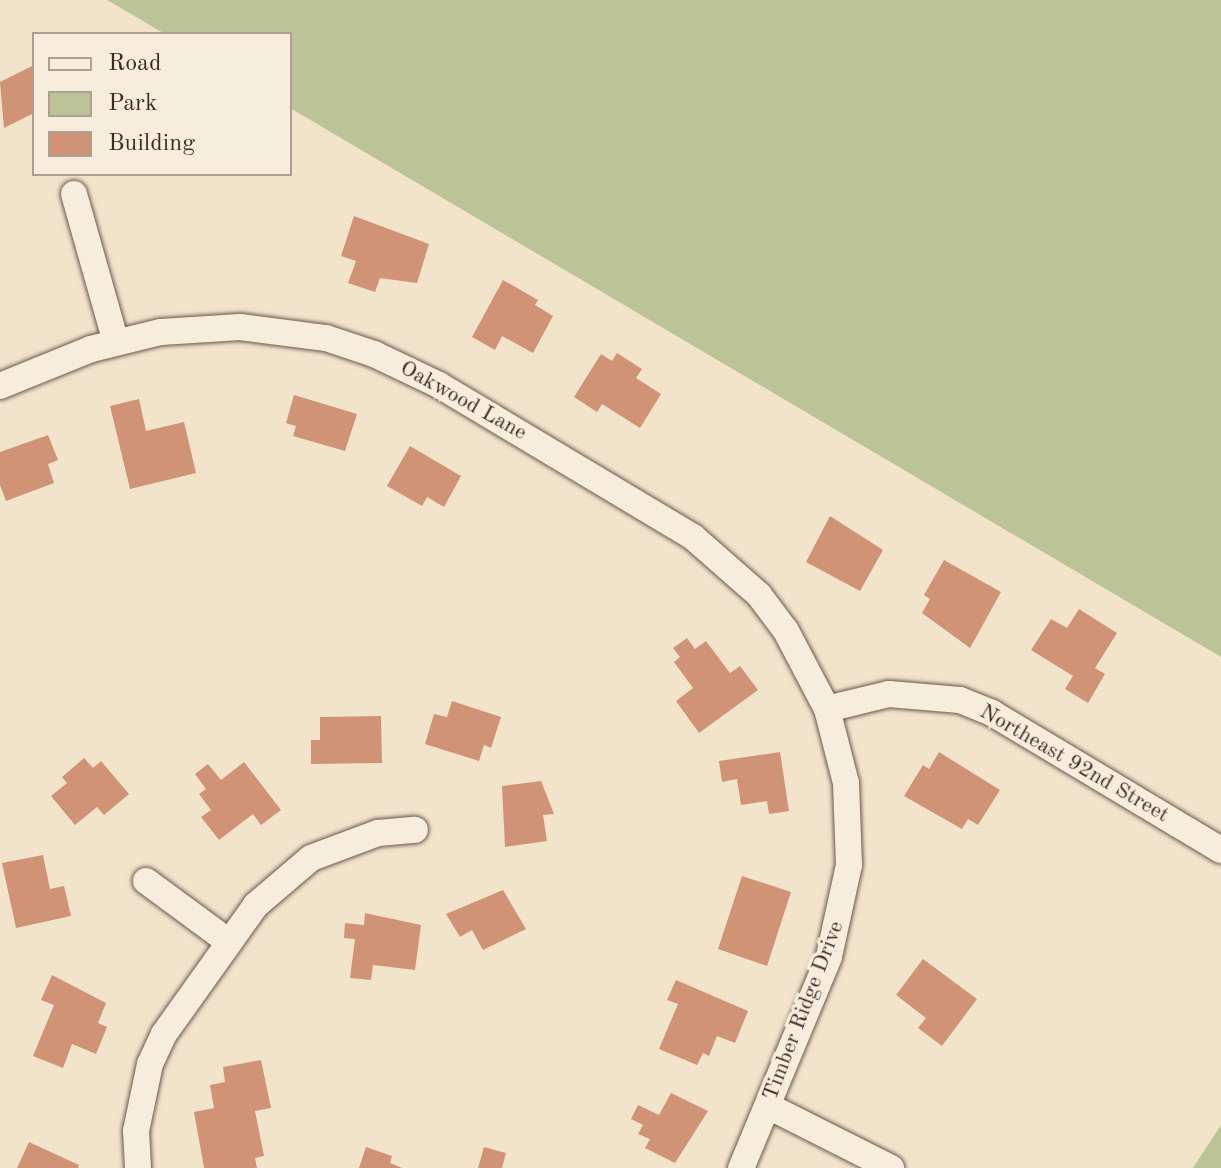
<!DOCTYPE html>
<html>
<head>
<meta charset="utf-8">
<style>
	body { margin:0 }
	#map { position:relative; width:1221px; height:1168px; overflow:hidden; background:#f2e4cb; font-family:"Old Standard TT",serif }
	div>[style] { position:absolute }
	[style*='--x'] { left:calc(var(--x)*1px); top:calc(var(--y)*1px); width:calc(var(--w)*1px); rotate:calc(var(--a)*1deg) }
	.green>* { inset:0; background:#bcc497 }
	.building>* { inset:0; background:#d09375 }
	.roads { filter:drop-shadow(0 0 2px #6b594e) drop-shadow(0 0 2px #6b594e) }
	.minor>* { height:26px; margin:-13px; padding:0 13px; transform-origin:13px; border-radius:13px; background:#f7eddd }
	span { translate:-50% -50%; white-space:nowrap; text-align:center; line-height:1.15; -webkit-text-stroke:7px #f7eddd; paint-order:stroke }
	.street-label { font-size:22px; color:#3e2b24 }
	.legend { position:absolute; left:32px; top:32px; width:260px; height:144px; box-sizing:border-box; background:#f7eddd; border:2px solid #ad9f93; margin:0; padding:10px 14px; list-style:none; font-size:24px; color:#3e2b24 }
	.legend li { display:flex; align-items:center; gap:16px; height:40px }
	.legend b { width:40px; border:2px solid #ad9f93 }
</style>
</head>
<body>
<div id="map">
	<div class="green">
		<i style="clip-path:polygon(107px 0,1221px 0,1221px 657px,290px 108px,290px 34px,165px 34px)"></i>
		<i style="clip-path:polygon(1221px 1125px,1221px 1168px,1193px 1168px)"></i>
	</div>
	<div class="building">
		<i style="clip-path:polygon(34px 65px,34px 113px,4px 128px,0 82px)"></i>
		<i style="clip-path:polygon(354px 216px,429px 244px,417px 283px,380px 278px,375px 292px,348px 283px,356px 261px,341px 256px)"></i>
		<i style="clip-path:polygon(503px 280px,538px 300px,535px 305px,553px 316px,533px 353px,502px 336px,495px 350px,472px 337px)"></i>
		<i style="clip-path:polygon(617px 353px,642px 369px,636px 378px,661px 394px,640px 428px,602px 404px,597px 412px,574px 397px,601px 354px,612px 361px)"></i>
		<i style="clip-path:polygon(294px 395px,357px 414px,345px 451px,293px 436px,296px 426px,286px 423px)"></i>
		<i style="clip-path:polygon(139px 399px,146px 431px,184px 422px,196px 473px,130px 489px,110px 406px)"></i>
		<i style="clip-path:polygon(48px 435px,58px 460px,48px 464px,54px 483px,6px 501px,0 485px,0 452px)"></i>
		<i style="clip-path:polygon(410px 446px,461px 476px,444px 507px,427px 497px,422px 506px,387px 486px)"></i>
		<i style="clip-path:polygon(830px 516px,883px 550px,860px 591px,806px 562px)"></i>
		<i style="clip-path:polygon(944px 560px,1001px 592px,970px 648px,922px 613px,930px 599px,924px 595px)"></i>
		<i style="clip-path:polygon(1079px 609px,1117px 633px,1095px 668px,1105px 674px,1088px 703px,1065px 689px,1073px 676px,1031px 650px,1051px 619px,1067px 628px)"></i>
		<i style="clip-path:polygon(687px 638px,695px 649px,706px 641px,730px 673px,740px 666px,758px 690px,699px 733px,676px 701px,693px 688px,674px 662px,680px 657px,673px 648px)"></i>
		<i style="clip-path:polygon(452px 701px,501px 717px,491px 748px,484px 745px,479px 761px,425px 744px,434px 714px,447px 717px)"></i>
		<i style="clip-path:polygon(381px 716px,382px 763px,311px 764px,311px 740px,320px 740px,320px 717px)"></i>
		<i style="clip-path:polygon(780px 752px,789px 811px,769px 814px,767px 801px,741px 805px,737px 779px,722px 782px,719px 761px)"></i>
		<i style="clip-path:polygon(939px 752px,1000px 790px,978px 825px,968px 819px,962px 829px,904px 796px,923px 765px,929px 769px)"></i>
		<i style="clip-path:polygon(84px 758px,93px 768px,101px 761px,129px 794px,104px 815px,97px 807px,75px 825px,51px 796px,67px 783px,62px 777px)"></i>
		<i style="clip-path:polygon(244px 762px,281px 810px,261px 825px,253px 814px,219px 840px,201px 817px,211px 810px,199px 794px,206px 789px,195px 774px,208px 764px,221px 780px)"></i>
		<i style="clip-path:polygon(541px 781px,554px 814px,543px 815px,547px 841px,505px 847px,502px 786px)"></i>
		<i style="clip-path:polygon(43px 855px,50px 889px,64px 886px,71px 916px,16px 928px,2px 863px)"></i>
		<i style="clip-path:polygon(742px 876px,791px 892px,767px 966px,718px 949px)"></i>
		<i style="clip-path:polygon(503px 890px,526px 929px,483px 950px,472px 930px,460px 937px,446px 914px)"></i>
		<i style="clip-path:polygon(365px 913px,421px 925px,415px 970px,373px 965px,371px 980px,350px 978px,355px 939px,344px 938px,345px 923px,364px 925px)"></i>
		<i style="clip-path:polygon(923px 959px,977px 999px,942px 1046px,918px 1028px,926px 1018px,896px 995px)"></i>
		<i style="clip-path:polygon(52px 975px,106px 1003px,98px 1023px,107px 1027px,96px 1054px,72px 1044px,63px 1068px,33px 1056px,54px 1005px,41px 1000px)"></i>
		<i style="clip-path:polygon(676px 980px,748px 1011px,735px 1043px,717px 1036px,709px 1056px,703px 1053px,697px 1065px,659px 1049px,678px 1004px,667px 1000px)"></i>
		<i style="clip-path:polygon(261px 1060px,271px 1108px,255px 1111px,264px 1156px,255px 1158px,257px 1168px,204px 1168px,194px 1112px,214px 1108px,210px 1085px,225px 1082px,223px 1067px)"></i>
		<i style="clip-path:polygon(671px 1093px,708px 1111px,675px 1163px,645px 1148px,650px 1139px,638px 1134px,643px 1125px,631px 1119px,638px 1105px,659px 1115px)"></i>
		<i style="clip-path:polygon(29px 1142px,79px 1165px,78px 1168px,17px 1168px)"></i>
		<i style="clip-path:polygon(366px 1147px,392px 1156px,390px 1163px,402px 1168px,359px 1168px)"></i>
		<i style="clip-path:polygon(484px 1147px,506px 1153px,502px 1168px,478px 1168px)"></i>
	</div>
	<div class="roads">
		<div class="minor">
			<i style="--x:74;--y:194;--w:154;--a:74.2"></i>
			<i style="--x:0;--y:386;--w:98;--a:-22.1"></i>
			<i style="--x:91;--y:349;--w:72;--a:-13.7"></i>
			<i style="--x:161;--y:332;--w:79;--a:-3.6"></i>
			<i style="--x:240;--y:327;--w:87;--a:7.3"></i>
			<i style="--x:326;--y:338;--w:51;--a:18.4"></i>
			<i style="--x:374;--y:354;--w:72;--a:25.5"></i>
			<i style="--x:439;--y:385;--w:296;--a:30.9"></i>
			<i style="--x:693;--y:537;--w:88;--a:41.3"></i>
			<i style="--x:759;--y:595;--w:45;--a:53.1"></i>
			<i style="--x:786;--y:631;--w:88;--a:62.3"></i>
			<i style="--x:827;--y:709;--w:76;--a:75.6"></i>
			<i style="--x:846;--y:783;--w:82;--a:87.9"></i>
			<i style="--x:849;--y:865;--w:94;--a:102.3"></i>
			<i style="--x:829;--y:957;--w:229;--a:112.6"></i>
			<i style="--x:827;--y:709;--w:64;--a:-13.6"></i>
			<i style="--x:889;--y:694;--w:71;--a:4.8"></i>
			<i style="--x:960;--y:700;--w:35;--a:22"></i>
			<i style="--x:992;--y:713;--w:267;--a:30.9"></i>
			<i style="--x:146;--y:881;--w:103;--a:36.3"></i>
			<i style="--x:768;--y:1106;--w:138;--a:26.8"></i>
			<i style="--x:138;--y:1168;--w:37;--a:-93"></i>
			<i style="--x:136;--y:1131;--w:68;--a:-78.2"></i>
			<i style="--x:150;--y:1064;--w:33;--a:-65"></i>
			<i style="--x:164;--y:1034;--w:158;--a:-54.5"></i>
			<i style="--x:256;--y:905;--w:72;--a:-40.5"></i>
			<i style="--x:311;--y:858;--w:72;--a:-20.5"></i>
			<i style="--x:378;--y:833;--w:37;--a:-5"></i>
		</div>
	</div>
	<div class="street-label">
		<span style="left:463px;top:401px;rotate:29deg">Oakwood Lane</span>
		<span style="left:1074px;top:764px;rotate:30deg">Northeast 92nd Street</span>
		<span style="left:804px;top:1011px;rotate:-69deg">Timber Ridge Drive</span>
	</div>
	<ul class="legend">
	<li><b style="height:10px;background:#f7eddd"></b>Road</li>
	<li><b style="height:22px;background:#bcc497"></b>Park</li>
	<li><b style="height:22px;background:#d09375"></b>Building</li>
	</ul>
</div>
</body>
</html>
